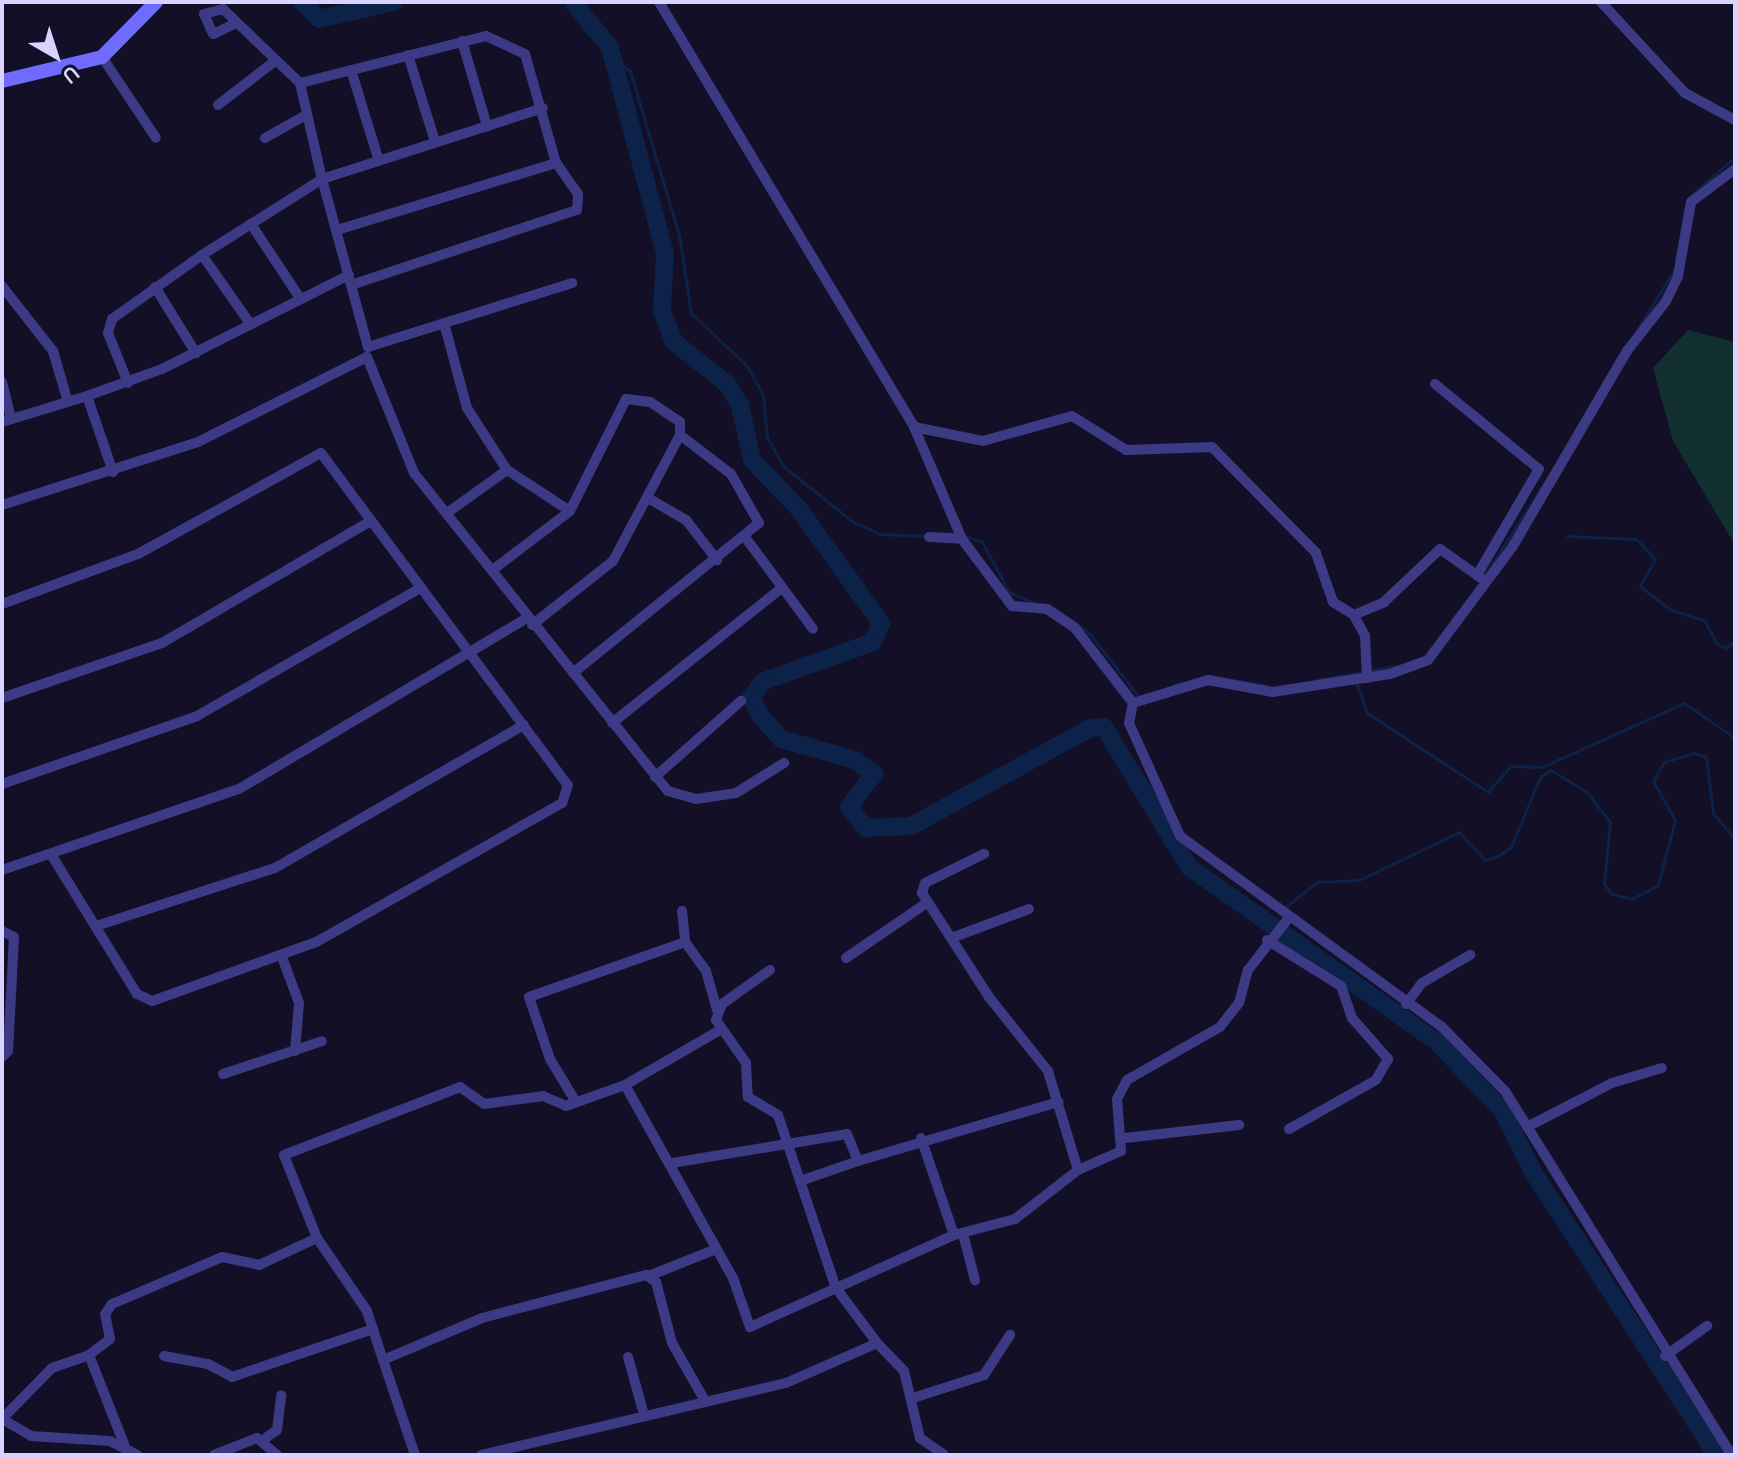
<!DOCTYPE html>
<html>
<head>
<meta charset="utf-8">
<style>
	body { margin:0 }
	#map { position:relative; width:1737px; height:1457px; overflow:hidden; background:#130f26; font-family:Karla,sans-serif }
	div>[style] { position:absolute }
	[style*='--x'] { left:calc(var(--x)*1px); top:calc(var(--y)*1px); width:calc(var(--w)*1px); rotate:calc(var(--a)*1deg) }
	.green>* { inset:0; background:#12302f }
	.stream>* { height:3px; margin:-1.5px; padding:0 1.5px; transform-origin:1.5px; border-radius:1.5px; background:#0c2248 }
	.river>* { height:18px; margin:-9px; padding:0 9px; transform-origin:9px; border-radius:9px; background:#0c2248 }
	.street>* { height:10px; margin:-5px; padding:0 5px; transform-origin:5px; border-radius:5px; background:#3d3a85 }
	.secondary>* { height:14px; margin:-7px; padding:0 7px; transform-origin:7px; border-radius:7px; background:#6f6bff }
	span { translate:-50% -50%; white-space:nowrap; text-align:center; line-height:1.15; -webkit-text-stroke:6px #130f26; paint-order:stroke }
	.frame { position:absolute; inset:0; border:4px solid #d9d4ff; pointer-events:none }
	.north { position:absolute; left:16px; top:16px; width:80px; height:80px; -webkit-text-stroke:6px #130f26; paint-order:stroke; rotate:141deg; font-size:22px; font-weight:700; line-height:32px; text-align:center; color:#d9d4ff }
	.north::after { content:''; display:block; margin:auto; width:28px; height:36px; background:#d9d4ff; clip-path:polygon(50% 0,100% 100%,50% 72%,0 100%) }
</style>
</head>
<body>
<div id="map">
	<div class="green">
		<i style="clip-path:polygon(1688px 330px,1735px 342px,1735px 545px,1673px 441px,1653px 368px)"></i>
	</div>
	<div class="stream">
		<i style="--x:613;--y:59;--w:21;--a:35"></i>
		<i style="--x:630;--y:71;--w:171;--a:73.4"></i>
		<i style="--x:679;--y:235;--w:79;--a:81.3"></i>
		<i style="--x:691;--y:313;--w:76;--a:43.4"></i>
		<i style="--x:746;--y:365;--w:34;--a:60"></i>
		<i style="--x:763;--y:395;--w:42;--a:84.6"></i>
		<i style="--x:767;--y:437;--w:33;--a:61"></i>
		<i style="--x:783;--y:466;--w:88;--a:38.6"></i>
		<i style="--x:852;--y:521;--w:31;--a:25"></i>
		<i style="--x:880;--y:534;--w:46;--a:2.5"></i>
		<i style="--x:1689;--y:197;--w:61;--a:-41"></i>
		<i style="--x:1676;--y:259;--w:56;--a:-79.7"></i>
		<i style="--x:1638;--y:328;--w:68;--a:-58.2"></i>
		<i style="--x:962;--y:535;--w:21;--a:19"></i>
		<i style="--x:982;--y:542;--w:57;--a:61.6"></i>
		<i style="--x:1009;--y:592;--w:28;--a:23"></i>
		<i style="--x:1567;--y:536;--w:69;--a:2.5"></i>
		<i style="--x:1636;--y:539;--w:28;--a:46"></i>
		<i style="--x:1655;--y:559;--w:31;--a:119"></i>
		<i style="--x:1640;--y:586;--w:37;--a:38"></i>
		<i style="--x:1669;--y:609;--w:38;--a:18"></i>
		<i style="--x:1705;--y:621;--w:25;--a:63"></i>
		<i style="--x:1716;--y:643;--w:10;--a:29"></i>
		<i style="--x:1725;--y:648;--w:12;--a:-35"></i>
		<i style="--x:1484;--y:576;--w:112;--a:-57"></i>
		<i style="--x:1054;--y:608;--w:43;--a:35.5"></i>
		<i style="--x:1089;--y:633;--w:81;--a:52"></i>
		<i style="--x:1371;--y:670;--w:32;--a:-9"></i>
		<i style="--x:1210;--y:676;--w:60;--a:9.6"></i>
		<i style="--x:1316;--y:680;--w:48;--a:-9.7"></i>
		<i style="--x:1356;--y:681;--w:34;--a:71"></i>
		<i style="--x:1367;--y:713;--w:145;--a:33.1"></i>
		<i style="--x:1488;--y:792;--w:35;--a:-49"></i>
		<i style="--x:1511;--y:766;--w:31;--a:2"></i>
		<i style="--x:1542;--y:767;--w:156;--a:-24.3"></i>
		<i style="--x:1684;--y:703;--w:62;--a:34.5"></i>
		<i style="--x:1171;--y:686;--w:32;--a:-16"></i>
		<i style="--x:1284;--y:908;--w:42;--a:-38.2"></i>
		<i style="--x:1317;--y:882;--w:42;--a:-2.7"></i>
		<i style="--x:1359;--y:880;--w:111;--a:-25.6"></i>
		<i style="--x:1459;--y:832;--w:38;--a:47"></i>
		<i style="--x:1485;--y:860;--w:14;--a:-17"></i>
		<i style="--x:1498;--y:856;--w:16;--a:-35"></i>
		<i style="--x:1511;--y:847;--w:76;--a:-67.5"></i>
		<i style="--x:1540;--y:777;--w:13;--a:-32"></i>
		<i style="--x:1551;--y:770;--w:44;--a:31.9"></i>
		<i style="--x:1588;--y:793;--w:36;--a:53"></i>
		<i style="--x:1610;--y:822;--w:62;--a:95.5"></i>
		<i style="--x:1604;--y:884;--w:13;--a:51"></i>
		<i style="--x:1612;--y:894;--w:21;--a:14"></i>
		<i style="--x:1632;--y:899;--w:30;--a:-28"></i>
		<i style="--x:1658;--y:885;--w:67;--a:-75.3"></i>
		<i style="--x:1675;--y:820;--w:45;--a:-119.4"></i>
		<i style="--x:1653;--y:781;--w:22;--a:-60"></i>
		<i style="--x:1664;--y:762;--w:31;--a:-17"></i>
		<i style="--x:1694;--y:753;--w:13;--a:18"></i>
		<i style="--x:1706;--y:757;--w:56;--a:82.9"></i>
		<i style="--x:1713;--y:813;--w:34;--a:50"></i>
	</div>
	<div class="river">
		<i style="--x:302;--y:2;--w:24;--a:45"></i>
		<i style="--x:319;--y:19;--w:77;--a:-12.8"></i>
		<i style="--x:573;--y:2;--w:59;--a:51.2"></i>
		<i style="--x:610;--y:48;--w:212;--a:75"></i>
		<i style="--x:665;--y:253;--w:58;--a:93"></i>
		<i style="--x:662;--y:311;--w:33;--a:69"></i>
		<i style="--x:674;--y:342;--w:68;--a:38.4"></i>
		<i style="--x:727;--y:384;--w:25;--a:58"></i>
		<i style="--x:740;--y:405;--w:56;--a:77.7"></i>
		<i style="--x:752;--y:460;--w:68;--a:46.2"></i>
		<i style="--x:799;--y:509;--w:140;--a:54.3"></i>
		<i style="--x:881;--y:623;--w:21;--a:113"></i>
		<i style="--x:873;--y:642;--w:116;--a:160.3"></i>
		<i style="--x:764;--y:681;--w:21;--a:129"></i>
		<i style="--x:751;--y:697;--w:20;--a:63"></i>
		<i style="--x:760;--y:715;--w:32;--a:49"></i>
		<i style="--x:781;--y:739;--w:77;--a:15.8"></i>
		<i style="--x:855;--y:760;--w:24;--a:36"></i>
		<i style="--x:874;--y:774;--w:41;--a:127.1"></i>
		<i style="--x:849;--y:807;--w:27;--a:51"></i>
		<i style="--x:866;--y:828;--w:45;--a:-2.5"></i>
		<i style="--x:911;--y:826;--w:204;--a:-28.7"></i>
		<i style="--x:1090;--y:728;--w:14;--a:-4"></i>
		<i style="--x:1104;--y:727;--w:164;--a:58.7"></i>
		<i style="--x:1189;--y:867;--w:302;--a:35.2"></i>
		<i style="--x:1436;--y:1041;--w:95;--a:46.3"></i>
		<i style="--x:1502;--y:1110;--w:69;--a:63.4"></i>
		<i style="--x:1533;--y:1172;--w:338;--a:57"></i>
	</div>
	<div class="street">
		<i style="--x:659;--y:2;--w:496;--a:59"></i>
		<i style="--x:914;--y:427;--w:122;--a:66.8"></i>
		<i style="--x:962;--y:539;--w:84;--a:53.3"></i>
		<i style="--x:1012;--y:606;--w:35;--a:5"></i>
		<i style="--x:1047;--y:609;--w:34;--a:34"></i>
		<i style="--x:1075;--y:628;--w:95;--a:52.3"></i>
		<i style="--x:1133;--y:703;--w:20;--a:101"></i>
		<i style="--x:1129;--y:723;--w:124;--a:65.7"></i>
		<i style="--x:1180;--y:836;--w:324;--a:36.1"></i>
		<i style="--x:1442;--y:1027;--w:90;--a:45.5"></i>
		<i style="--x:1505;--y:1091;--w:429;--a:58.1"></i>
		<i style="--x:1601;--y:2;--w:124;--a:47.3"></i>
		<i style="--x:1685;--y:93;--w:57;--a:28.4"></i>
		<i style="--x:236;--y:23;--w:25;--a:154"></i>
		<i style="--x:213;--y:34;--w:22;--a:-114"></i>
		<i style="--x:204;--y:14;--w:20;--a:-15"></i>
		<i style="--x:223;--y:9;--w:107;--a:43.9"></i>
		<i style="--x:462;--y:41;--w:89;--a:73.6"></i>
		<i style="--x:408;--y:55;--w:90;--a:72.6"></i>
		<i style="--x:102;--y:57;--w:97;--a:56.3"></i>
		<i style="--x:351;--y:70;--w:92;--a:72.9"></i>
		<i style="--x:218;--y:105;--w:72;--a:-37.7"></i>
		<i style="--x:265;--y:138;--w:47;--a:-29.3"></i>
		<i style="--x:251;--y:224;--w:89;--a:56.5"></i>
		<i style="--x:337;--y:230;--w:229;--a:-17"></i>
		<i style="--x:202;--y:255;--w:85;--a:55"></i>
		<i style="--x:351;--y:285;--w:238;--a:-18.4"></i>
		<i style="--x:577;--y:210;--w:16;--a:-86"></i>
		<i style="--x:578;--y:194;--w:38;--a:-125"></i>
		<i style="--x:556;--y:163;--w:113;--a:-105.9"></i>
		<i style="--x:525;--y:54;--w:43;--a:-155.2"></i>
		<i style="--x:486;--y:36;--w:192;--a:165.8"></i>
		<i style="--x:300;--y:83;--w:98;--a:77.1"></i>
		<i style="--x:322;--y:179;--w:174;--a:74.7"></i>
		<i style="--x:368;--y:347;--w:214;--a:-17.4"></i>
		<i style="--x:2;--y:286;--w:83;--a:51.9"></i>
		<i style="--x:53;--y:351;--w:53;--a:73.6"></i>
		<i style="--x:155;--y:287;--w:78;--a:58.2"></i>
		<i style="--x:444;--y:323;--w:88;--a:74.9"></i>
		<i style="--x:467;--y:408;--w:74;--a:57.2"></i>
		<i style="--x:2;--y:382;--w:38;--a:76"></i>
		<i style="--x:128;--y:383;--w:54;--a:-111.8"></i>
		<i style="--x:108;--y:333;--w:15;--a:-74"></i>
		<i style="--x:112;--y:319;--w:110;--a:-35.4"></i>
		<i style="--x:202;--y:255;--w:142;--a:-32.3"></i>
		<i style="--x:322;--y:179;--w:232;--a:-17.8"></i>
		<i style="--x:1435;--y:384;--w:134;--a:39.3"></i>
		<i style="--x:1539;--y:469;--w:123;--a:120.3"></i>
		<i style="--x:2;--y:422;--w:89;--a:-17"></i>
		<i style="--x:914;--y:427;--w:70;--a:11.5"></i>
		<i style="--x:983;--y:441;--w:92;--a:-15.7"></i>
		<i style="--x:1072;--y:416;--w:64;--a:32.2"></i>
		<i style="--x:1126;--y:450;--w:86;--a:-2"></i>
		<i style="--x:1212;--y:447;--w:148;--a:45.5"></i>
		<i style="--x:1316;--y:553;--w:52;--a:70.9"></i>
		<i style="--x:1333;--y:602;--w:25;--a:32"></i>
		<i style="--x:113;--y:472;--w:80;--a:-108.9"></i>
		<i style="--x:87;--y:396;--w:80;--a:-19.8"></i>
		<i style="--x:162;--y:369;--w:209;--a:-26.7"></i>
		<i style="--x:648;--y:498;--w:44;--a:30.1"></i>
		<i style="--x:686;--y:520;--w:51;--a:52.2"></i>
		<i style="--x:2;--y:505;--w:206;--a:-17.8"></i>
		<i style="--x:198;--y:442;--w:189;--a:-26.7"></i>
		<i style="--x:367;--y:357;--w:125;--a:67.9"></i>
		<i style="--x:414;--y:473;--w:407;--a:51.4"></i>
		<i style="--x:668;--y:791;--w:29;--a:16"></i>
		<i style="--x:696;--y:799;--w:40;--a:-8.5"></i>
		<i style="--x:736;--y:793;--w:57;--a:-32"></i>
		<i style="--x:447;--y:513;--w:74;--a:-35.6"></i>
		<i style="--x:507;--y:470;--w:75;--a:33.1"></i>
		<i style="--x:570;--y:511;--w:96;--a:142.7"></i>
		<i style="--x:745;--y:537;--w:114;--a:53.5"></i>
		<i style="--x:929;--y:537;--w:33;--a:3"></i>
		<i style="--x:2;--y:604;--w:145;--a:-20.2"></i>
		<i style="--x:138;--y:554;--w:209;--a:-28.9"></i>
		<i style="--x:321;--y:453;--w:414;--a:53.4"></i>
		<i style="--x:568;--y:785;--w:19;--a:108"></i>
		<i style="--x:562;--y:803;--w:283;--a:150.5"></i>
		<i style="--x:316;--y:942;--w:174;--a:160.2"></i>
		<i style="--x:152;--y:1001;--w:17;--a:-155"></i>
		<i style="--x:137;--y:994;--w:164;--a:-121.6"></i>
		<i style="--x:532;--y:625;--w:103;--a:-38.3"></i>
		<i style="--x:613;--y:561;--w:143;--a:-62"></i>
		<i style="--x:680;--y:435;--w:13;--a:-90"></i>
		<i style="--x:680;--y:422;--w:36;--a:-146"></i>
		<i style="--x:650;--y:402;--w:24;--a:-173"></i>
		<i style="--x:626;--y:399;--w:125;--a:116.6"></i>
		<i style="--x:573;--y:673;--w:239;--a:-38.9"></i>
		<i style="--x:759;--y:523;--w:56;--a:-119.7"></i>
		<i style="--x:731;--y:474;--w:64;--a:-142.6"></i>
		<i style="--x:1367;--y:678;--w:42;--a:-92.7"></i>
		<i style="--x:1365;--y:636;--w:24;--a:-118"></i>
		<i style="--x:1354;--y:615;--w:33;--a:-23"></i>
		<i style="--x:1384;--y:602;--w:77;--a:-43.4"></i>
		<i style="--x:1440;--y:549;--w:50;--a:35.3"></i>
		<i style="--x:2;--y:698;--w:169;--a:-19"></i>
		<i style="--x:162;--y:643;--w:240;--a:-30.3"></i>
		<i style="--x:1133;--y:703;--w:78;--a:-17"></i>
		<i style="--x:1208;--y:680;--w:65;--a:10.6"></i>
		<i style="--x:1272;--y:692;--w:119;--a:-8.7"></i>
		<i style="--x:1390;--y:674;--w:40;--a:-20.2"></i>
		<i style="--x:1428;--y:660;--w:142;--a:-53.3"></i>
		<i style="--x:1513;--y:546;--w:226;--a:-59.7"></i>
		<i style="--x:1627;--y:351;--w:63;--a:-52"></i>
		<i style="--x:1666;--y:301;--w:28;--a:-64"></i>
		<i style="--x:1678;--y:276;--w:75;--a:-80"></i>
		<i style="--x:1691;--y:202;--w:55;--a:-36.9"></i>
		<i style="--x:612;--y:723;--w:217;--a:-38.5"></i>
		<i style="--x:655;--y:777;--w:115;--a:-41.5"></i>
		<i style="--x:2;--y:784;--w:207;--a:-19.2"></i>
		<i style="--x:197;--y:716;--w:254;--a:-29.8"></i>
		<i style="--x:2;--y:870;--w:250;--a:-18.9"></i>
		<i style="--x:239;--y:789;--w:335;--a:-30.7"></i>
		<i style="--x:682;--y:911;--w:31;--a:84"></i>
		<i style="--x:685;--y:942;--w:36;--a:54"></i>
		<i style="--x:706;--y:971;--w:41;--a:74.2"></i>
		<i style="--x:96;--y:926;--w:188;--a:-18"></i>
		<i style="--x:275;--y:868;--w:287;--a:-29.9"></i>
		<i style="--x:2;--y:931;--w:13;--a:27"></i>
		<i style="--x:14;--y:937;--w:114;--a:93"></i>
		<i style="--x:8;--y:1051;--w:8;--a:135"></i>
		<i style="--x:954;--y:937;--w:80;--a:-20.5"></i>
		<i style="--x:1267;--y:940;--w:87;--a:31.9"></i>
		<i style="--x:1341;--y:986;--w:34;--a:71"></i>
		<i style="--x:1352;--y:1018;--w:55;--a:48.7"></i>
		<i style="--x:1388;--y:1059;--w:24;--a:120"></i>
		<i style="--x:1376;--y:1080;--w:100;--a:150.6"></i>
		<i style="--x:282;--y:957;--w:49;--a:69.7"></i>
		<i style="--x:299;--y:1003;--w:48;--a:94.8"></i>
		<i style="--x:846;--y:958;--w:99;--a:-34.3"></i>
		<i style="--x:770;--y:970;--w:59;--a:144.7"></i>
		<i style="--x:722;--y:1004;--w:17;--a:111"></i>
		<i style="--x:716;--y:1020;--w:52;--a:55.1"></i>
		<i style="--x:746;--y:1063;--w:34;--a:87"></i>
		<i style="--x:748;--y:1097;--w:35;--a:31"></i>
		<i style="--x:778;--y:1115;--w:182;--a:71.5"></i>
		<i style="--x:836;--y:1288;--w:69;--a:53.3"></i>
		<i style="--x:1406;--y:1004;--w:26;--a:-53"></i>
		<i style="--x:1422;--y:983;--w:56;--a:-30.3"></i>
		<i style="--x:720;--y:1030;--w:110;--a:149.9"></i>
		<i style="--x:625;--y:1085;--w:221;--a:60.8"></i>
		<i style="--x:733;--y:1278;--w:52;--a:70.9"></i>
		<i style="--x:750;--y:1327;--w:224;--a:-24.3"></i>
		<i style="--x:954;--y:1235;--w:63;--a:-14.7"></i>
		<i style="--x:1015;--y:1219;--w:80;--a:-37.9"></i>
		<i style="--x:1078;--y:1170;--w:103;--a:-106.9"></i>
		<i style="--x:1048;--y:1071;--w:95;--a:-128.6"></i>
		<i style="--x:989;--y:997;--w:124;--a:-122.8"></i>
		<i style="--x:922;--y:893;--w:10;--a:-73"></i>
		<i style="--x:925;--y:883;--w:66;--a:-26.2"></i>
		<i style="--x:223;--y:1074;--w:104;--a:-18.4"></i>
		<i style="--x:576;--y:1102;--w:50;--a:-121.2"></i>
		<i style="--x:550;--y:1059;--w:65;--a:-108.7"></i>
		<i style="--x:529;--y:997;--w:165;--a:-19.4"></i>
		<i style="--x:1527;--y:1127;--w:96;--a:-27.4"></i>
		<i style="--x:1612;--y:1083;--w:52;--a:-16.7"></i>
		<i style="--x:921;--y:1138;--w:102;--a:71.2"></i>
		<i style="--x:1125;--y:1138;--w:115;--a:-6.5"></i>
		<i style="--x:672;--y:1163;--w:177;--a:-9.4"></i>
		<i style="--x:847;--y:1134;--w:29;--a:68"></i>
		<i style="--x:858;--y:1161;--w:209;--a:-16.4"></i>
		<i style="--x:1078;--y:1170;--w:47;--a:-23.8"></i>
		<i style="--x:1121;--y:1151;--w:52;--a:-94.4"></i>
		<i style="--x:1117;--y:1099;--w:21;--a:-62"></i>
		<i style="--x:1127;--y:1080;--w:107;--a:-29.7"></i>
		<i style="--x:1220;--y:1027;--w:31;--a:-52"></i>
		<i style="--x:1239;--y:1003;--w:34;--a:-75"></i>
		<i style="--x:1248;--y:970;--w:63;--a:-52"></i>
		<i style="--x:800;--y:1181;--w:61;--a:-19"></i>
		<i style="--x:963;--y:1234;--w:48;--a:75.4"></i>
		<i style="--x:651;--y:1275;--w:68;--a:-21.6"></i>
		<i style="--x:89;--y:1355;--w:26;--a:-37"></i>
		<i style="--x:110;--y:1339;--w:25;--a:-101"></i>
		<i style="--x:105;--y:1314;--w:12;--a:-55"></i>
		<i style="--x:112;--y:1304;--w:120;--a:-23.1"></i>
		<i style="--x:222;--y:1257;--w:38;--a:12"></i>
		<i style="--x:259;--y:1265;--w:64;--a:-25"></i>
		<i style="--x:164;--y:1356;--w:45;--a:10.3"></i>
		<i style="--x:208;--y:1364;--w:27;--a:28"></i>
		<i style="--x:232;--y:1377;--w:149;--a:-18.8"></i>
		<i style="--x:1665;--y:1356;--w:52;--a:-35.5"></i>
		<i style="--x:628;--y:1357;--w:56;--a:74.5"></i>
		<i style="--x:383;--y:1360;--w:52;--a:-108.1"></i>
		<i style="--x:367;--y:1311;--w:88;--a:-124.4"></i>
		<i style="--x:317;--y:1238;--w:89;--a:-111.7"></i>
		<i style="--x:284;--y:1155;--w:189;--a:-21.1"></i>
		<i style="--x:460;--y:1087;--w:29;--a:35"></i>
		<i style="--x:484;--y:1104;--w:60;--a:-7.7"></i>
		<i style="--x:543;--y:1096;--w:25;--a:23"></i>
		<i style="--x:566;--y:1106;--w:63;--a:-19.6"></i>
		<i style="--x:913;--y:1398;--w:75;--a:-17.9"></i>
		<i style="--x:984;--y:1375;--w:48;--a:-57"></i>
		<i style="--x:2;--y:1419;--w:71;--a:-45.6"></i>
		<i style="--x:52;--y:1368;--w:39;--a:-19"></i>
		<i style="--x:89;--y:1355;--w:96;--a:68.5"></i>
		<i style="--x:2;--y:1419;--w:34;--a:30"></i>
		<i style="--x:31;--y:1436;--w:79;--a:3.6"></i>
		<i style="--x:110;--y:1441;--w:30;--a:27"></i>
		<i style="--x:263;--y:1440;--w:17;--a:-36"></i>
		<i style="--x:277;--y:1430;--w:35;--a:-83"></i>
		<i style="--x:214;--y:1455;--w:46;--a:-21.6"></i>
		<i style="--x:257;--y:1438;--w:26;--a:40"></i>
		<i style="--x:415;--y:1455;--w:100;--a:-108.6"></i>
		<i style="--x:383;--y:1360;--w:108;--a:-23"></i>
		<i style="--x:482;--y:1318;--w:170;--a:-14.7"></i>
		<i style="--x:646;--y:1275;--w:12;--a:35"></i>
		<i style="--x:656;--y:1282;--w:63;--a:75.3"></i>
		<i style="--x:672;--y:1343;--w:64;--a:60.3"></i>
		<i style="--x:481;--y:1455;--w:313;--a:-13.3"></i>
		<i style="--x:786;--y:1383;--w:99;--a:-23.7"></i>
		<i style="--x:877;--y:1343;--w:39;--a:46"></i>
		<i style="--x:904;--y:1371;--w:69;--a:76.6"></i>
		<i style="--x:920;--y:1438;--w:29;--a:35"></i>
	</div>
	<div class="secondary">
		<i style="--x:2;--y:81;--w:103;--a:-13.5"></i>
		<i style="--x:102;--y:57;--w:77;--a:-45.5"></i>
	</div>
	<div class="frame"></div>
	<div class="north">U</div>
</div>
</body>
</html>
